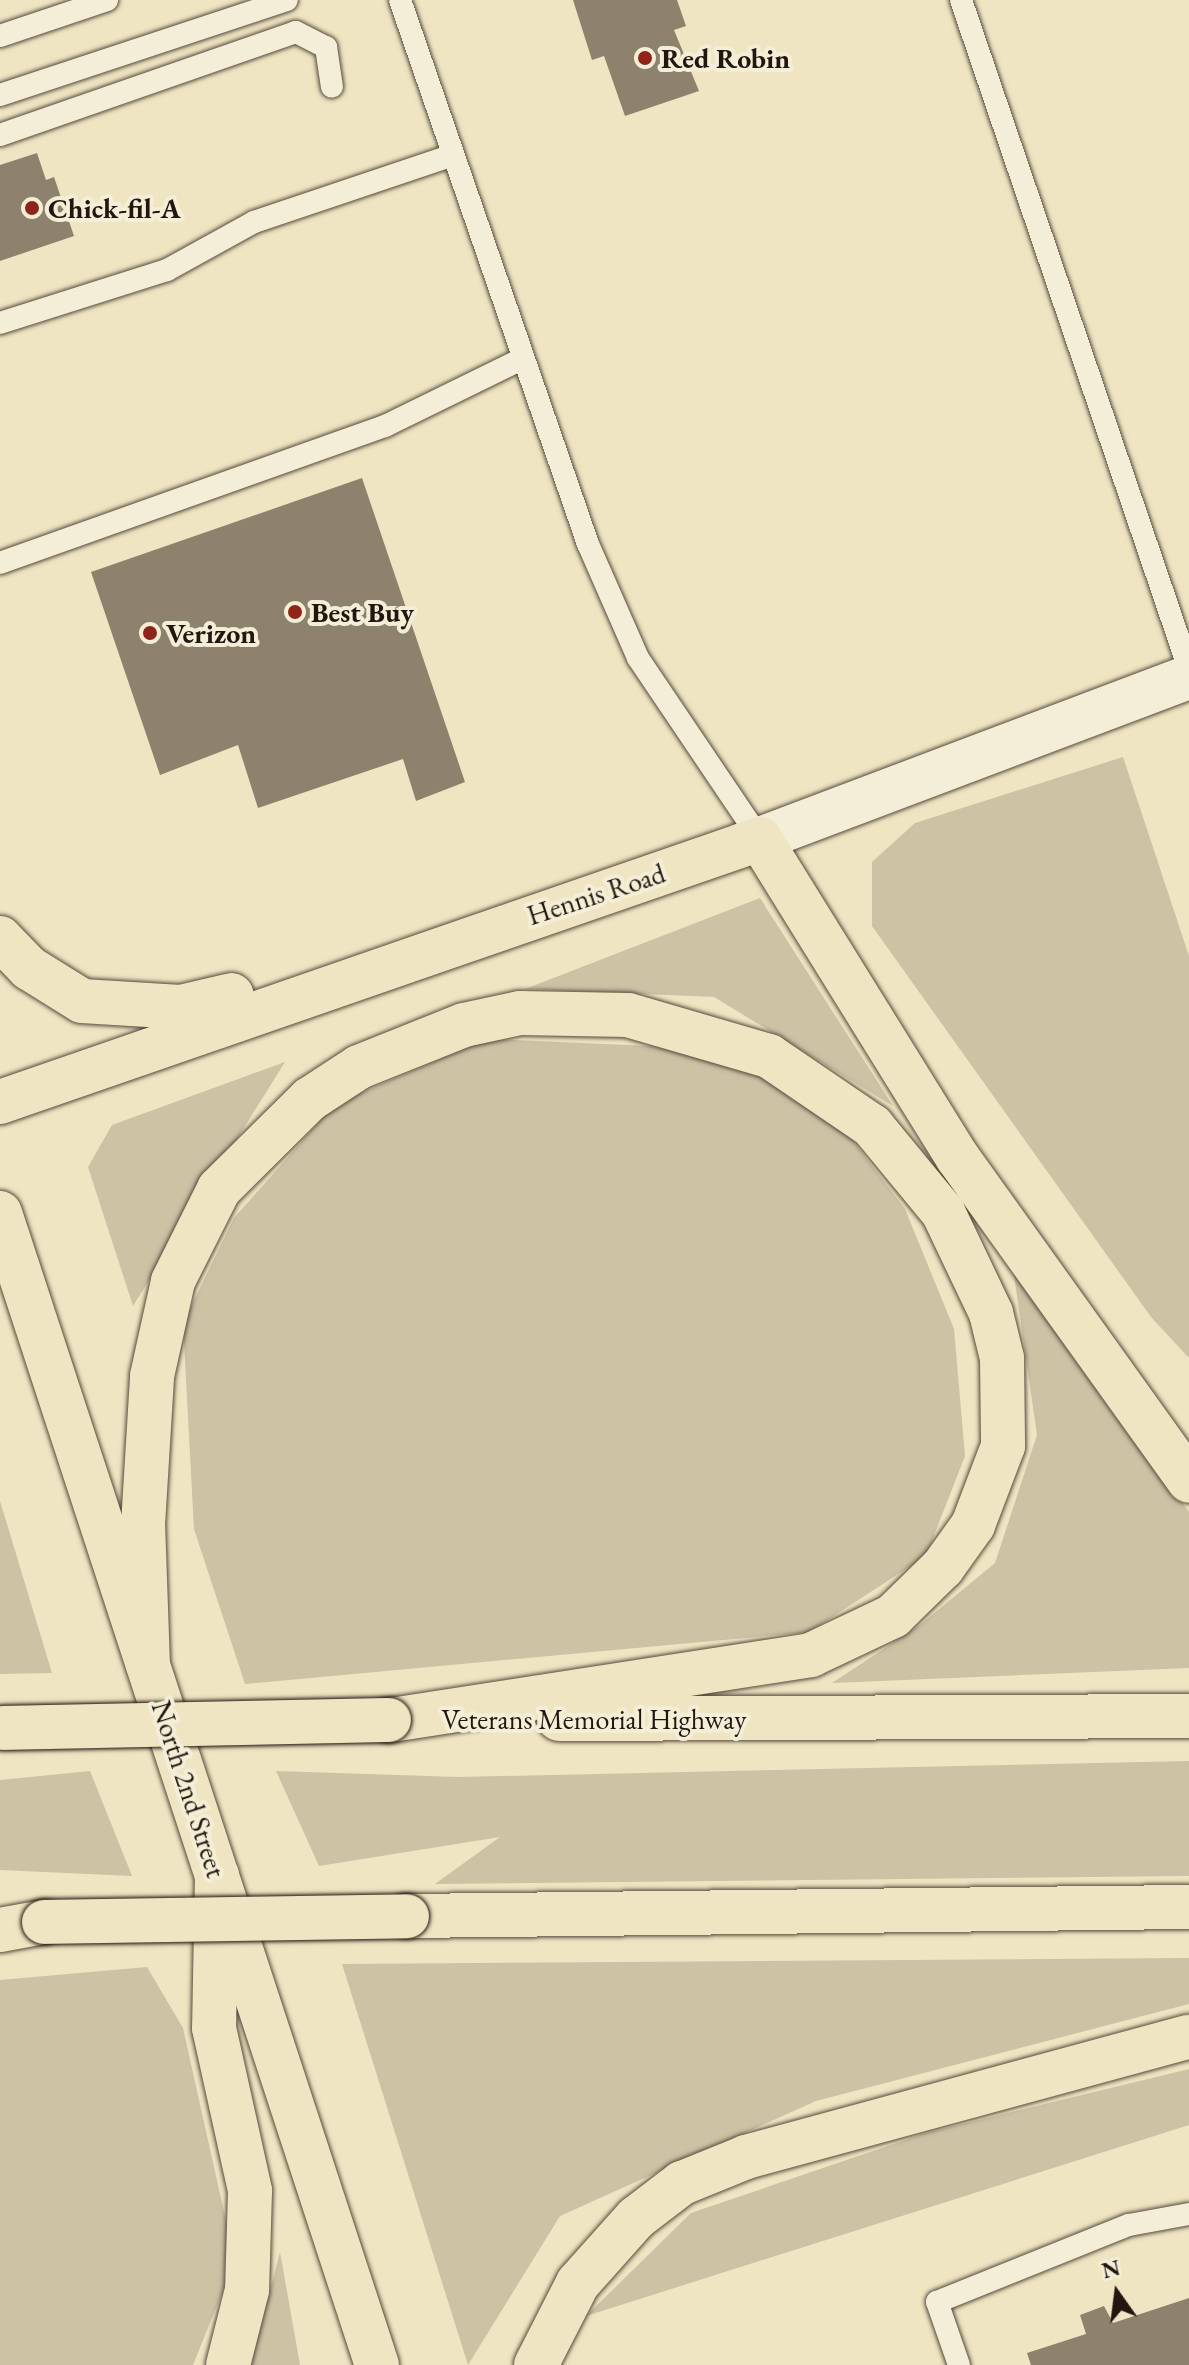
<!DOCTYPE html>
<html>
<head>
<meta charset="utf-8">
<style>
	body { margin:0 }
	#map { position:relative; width:1189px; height:2365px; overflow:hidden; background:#efe5c2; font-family:"EB Garamond",serif }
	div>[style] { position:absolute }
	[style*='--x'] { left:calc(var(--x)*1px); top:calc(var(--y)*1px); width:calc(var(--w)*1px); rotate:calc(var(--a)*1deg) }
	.green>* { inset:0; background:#ccc2a4 }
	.building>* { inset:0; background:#8d826c }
	.roads { filter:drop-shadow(0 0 2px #554a3c) drop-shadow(0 0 2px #554a3c) }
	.lane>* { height:22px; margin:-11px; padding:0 11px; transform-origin:11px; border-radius:11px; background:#f5eed7 }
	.secondary>* { height:44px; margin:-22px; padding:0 22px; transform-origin:22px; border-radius:22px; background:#f5eed7 }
	.primary>* { height:44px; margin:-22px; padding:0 22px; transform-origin:22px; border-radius:22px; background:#efe5c2 }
	.highway>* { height:44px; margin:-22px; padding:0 22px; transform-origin:22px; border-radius:22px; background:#efe5c2 }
	.bridges { filter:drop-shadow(0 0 2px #22160f) drop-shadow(0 0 2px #22160f) }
	.highway-bridge>* { height:44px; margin:-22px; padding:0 22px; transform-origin:22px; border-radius:22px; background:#efe5c2 }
	.dots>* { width:22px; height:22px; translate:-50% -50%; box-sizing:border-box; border:4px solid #f5eed7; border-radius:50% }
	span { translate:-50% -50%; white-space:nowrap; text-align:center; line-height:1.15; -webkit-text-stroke:8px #f5eed7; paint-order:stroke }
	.poi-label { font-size:28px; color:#22160f; font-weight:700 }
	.left { translate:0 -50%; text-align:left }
	.street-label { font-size:28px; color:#22160f }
	.north { position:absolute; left:1077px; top:2253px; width:80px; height:80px; -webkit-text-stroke:6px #f5eed7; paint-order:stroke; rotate:346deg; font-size:22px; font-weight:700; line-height:32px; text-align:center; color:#22160f }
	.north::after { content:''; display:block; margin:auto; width:28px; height:36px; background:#22160f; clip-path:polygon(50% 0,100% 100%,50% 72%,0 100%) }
</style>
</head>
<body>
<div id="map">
	<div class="green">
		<i style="clip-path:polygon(1123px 757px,1189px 956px,1189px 1358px,1151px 1317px,872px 926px,872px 862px,915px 823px)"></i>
		<i style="clip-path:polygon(760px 898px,893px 1106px,714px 997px,525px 989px)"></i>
		<i style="clip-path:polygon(488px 1039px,717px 1049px,831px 1112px,905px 1209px,954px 1329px,965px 1456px,926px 1556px,809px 1632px,245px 1684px,194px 1529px,183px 1323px,234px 1218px,335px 1104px)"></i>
		<i style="clip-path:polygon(285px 1062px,133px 1306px,88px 1167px,112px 1125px)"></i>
		<i style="clip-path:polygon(1013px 1268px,1189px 1512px,1189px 1668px,832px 1683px,920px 1625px,995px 1563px,1037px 1435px)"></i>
		<i style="clip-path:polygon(0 1501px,52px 1673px,0 1674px)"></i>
		<i style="clip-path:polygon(1189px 1761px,1189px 1876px,435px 1884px,500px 1837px,319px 1866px,276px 1771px,458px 1777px)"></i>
		<i style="clip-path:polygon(90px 1771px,132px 1876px,0 1870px,0 1780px)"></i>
		<i style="clip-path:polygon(1189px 1958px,1189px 2004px,816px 2101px,560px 2216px,468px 2365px,342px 1964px)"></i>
		<i style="clip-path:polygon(147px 1967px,183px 2028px,235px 2261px,193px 2365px,0 2365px,0 1980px)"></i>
		<i style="clip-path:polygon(1189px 2069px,1189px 2125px,586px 2316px,691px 2213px,926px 2133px)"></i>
		<i style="clip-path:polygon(280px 2252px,300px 2365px,251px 2365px)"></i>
	</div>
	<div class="building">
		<i style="clip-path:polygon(573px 0,677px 0,686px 26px,674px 30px,699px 91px,625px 116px,604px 56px,592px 60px)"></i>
		<i style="clip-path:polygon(37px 153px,46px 180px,54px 177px,74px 236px,0 261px,0 165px)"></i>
		<i style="clip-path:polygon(362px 478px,465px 782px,416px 801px,403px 759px,258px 808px,238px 745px,160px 775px,91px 572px)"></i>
		<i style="clip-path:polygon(1189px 2298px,1189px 2365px,1031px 2365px,1027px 2353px,1086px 2334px,1080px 2315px,1104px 2306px,1113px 2323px)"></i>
	</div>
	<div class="roads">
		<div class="lane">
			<i style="--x:400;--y:0;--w:576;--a:70.94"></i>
			<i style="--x:588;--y:544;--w:124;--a:66.3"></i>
			<i style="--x:638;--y:658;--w:218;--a:56"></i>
			<i style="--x:961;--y:0;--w:707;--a:71.18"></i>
			<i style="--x:0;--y:36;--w:113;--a:-18.6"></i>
			<i style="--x:0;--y:95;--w:302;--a:-18.3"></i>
			<i style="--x:0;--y:135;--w:313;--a:-19.2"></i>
			<i style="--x:296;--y:32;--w:34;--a:27"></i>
			<i style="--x:326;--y:47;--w:40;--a:81.5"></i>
			<i style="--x:0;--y:323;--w:175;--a:-17.6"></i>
			<i style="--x:167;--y:270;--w:99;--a:-28.9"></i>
			<i style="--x:254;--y:222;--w:207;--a:-18.6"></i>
			<i style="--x:0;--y:563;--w:409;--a:-19.6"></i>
			<i style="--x:385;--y:426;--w:153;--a:-26.1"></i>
			<i style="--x:959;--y:2365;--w:67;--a:-109.2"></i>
			<i style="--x:937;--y:2302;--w:207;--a:-21.9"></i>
			<i style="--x:1129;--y:2225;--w:61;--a:-10.4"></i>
		</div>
		<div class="secondary">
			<i style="--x:760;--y:839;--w:459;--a:-20.7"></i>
		</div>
		<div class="primary">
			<i style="--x:0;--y:938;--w:42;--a:46"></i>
			<i style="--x:29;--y:968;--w:62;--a:31.9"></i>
			<i style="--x:82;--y:1001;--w:99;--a:3.5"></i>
			<i style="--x:181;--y:1007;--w:52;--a:-13.2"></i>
			<i style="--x:0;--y:1102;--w:804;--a:-19.09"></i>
			<i style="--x:0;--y:1213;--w:1212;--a:71.88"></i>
		</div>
		<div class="highway">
			<i style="--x:760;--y:839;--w:375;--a:58.2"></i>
			<i style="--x:958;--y:1158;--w:397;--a:54.4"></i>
			<i style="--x:148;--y:1665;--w:140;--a:-92"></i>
			<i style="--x:143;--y:1525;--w:149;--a:-86.5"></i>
			<i style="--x:152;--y:1376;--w:97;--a:-77.5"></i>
			<i style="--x:173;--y:1281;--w:103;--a:-63.4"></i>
			<i style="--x:219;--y:1189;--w:128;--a:-44.7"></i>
			<i style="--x:310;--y:1099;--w:59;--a:-33.1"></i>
			<i style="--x:359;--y:1067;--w:113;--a:-21.8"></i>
			<i style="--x:464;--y:1025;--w:57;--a:-12.1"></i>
			<i style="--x:520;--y:1013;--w:108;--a:1.1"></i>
			<i style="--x:628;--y:1015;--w:147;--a:16.2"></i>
			<i style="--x:769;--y:1056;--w:125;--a:34.2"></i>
			<i style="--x:872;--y:1126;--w:112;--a:50.5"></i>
			<i style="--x:943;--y:1212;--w:112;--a:64.6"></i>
			<i style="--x:991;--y:1313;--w:46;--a:76.3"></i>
			<i style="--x:1002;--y:1358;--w:88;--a:89.3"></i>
			<i style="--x:1003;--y:1446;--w:85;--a:110.8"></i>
			<i style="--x:973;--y:1525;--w:52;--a:125.5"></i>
			<i style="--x:943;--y:1567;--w:70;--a:135.6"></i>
			<i style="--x:893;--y:1616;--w:91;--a:154.6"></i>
			<i style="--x:811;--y:1655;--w:427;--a:171.2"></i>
			<i style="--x:559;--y:1719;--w:630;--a:-0.27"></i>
			<i style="--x:217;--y:1875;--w:153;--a:91.1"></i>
			<i style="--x:214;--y:2028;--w:167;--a:77.5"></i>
			<i style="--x:250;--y:2191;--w:99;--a:91.7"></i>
			<i style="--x:247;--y:2290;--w:77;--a:104.2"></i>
			<i style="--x:407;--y:1916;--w:782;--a:-0.66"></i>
			<i style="--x:0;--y:1930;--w:45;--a:-10.3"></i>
			<i style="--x:536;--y:2365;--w:92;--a:-62.9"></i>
			<i style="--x:578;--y:2283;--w:87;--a:-48.3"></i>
			<i style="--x:636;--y:2218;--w:58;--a:-37.3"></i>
			<i style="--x:682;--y:2183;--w:69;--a:-22.1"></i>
			<i style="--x:746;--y:2157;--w:459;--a:-15.2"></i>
		</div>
	</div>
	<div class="bridges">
		<div class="highway-bridge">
			<i style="--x:3;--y:1728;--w:386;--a:-1.2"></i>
			<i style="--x:44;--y:1922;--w:363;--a:-0.9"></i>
		</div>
	</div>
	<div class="dots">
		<i style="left:645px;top:58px;background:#8f2418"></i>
		<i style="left:32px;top:208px;background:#8f2418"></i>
		<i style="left:295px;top:612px;background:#8f2418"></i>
		<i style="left:150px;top:633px;background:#8f2418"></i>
	</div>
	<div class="poi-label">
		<span class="left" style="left:661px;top:58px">Red Robin</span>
		<span class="left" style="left:48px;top:208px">Chick-fil-A</span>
		<span class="left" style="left:311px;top:612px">Best Buy</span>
		<span class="left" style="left:166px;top:633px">Verizon</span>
	</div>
	<div class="street-label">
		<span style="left:596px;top:894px;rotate:-18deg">Hennis Road</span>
		<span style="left:594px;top:1719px">Veterans Memorial Highway</span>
		<span style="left:189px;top:1789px;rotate:72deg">North 2nd Street</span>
	</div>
	<div class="north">N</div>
</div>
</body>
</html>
